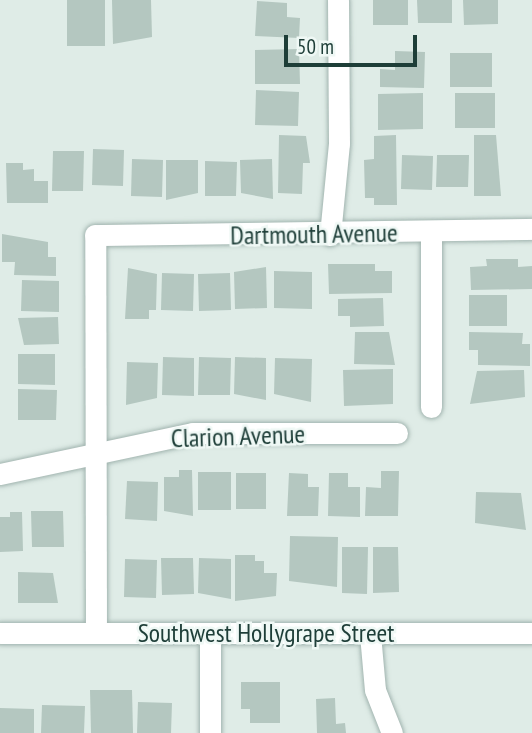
<!DOCTYPE html>
<html>
<head>
<meta charset="utf-8">
<style>
	body { margin:0 }
	#map { position:relative; width:532px; height:733px; overflow:hidden; background:#dfece7; font-family:"PT Sans Narrow",sans-serif }
	div>[style] { position:absolute }
	[style*='--x'] { left:calc(var(--x)*1px); top:calc(var(--y)*1px); width:calc(var(--w)*1px); rotate:calc(var(--a)*1deg) }
	.building>* { inset:0; background:#b4c7c0 }
	.roads { filter:drop-shadow(0 0 2px #a1b4af) drop-shadow(0 0 2px #a1b4af) }
	.street>* { height:21px; margin:-10.5px; padding:0 10.5px; transform-origin:10.5px; border-radius:10.5px; background:#fff }
	span { translate:-50% -50%; white-space:nowrap; text-align:center; line-height:1.15; -webkit-text-stroke:5px #eff8f5; paint-order:stroke }
	.street-label { font-size:26px; color:#1e3e38 }
	.scale { position:absolute; left:284px; top:35px; width:133px; height:32px; box-sizing:border-box; border:4px solid #1e3e38; border-top:0; padding-left:9px; font-size:21px; line-height:24px; white-space:nowrap; color:#1e3e38; -webkit-text-stroke:5px #eff8f5; paint-order:stroke }
</style>
</head>
<body>
<div id="map">
	<div class="building">
		<i style="clip-path:polygon(67px 0,105px 0,105px 46px,67px 46px)"></i>
		<i style="clip-path:polygon(112px 0,151px 0,152px 37px,113px 44px)"></i>
		<i style="clip-path:polygon(373px 0,408px 0,408px 25px,373px 25px)"></i>
		<i style="clip-path:polygon(417px 0,452px 0,452px 23px,418px 23px)"></i>
		<i style="clip-path:polygon(463px 0,498px 0,498px 24px,464px 25px)"></i>
		<i style="clip-path:polygon(257px 1px,287px 3px,287px 17px,300px 18px,299px 38px,255px 36px)"></i>
		<i style="clip-path:polygon(299px 49px,300px 84px,255px 84px,255px 50px)"></i>
		<i style="clip-path:polygon(395px 51px,425px 52px,424px 88px,380px 87px,380px 69px,395px 70px)"></i>
		<i style="clip-path:polygon(450px 53px,492px 53px,492px 87px,450px 87px)"></i>
		<i style="clip-path:polygon(256px 90px,299px 92px,298px 126px,255px 125px)"></i>
		<i style="clip-path:polygon(423px 93px,423px 129px,378px 130px,378px 94px)"></i>
		<i style="clip-path:polygon(455px 93px,495px 93px,495px 128px,455px 128px)"></i>
		<i style="clip-path:polygon(279px 135px,306px 136px,310px 163px,303px 163px,302px 194px,278px 193px)"></i>
		<i style="clip-path:polygon(396px 135px,397px 205px,374px 205px,374px 198px,365px 198px,364px 160px,374px 159px,374px 136px)"></i>
		<i style="clip-path:polygon(474px 135px,496px 135px,501px 196px,474px 196px)"></i>
		<i style="clip-path:polygon(93px 149px,124px 150px,123px 186px,92px 185px)"></i>
		<i style="clip-path:polygon(53px 151px,84px 151px,83px 191px,52px 191px)"></i>
		<i style="clip-path:polygon(402px 155px,433px 156px,432px 190px,401px 189px)"></i>
		<i style="clip-path:polygon(437px 155px,469px 155px,468px 187px,436px 187px)"></i>
		<i style="clip-path:polygon(132px 159px,163px 160px,162px 197px,131px 196px)"></i>
		<i style="clip-path:polygon(272px 159px,273px 199px,241px 193px,240px 160px)"></i>
		<i style="clip-path:polygon(166px 160px,198px 160px,198px 193px,166px 200px)"></i>
		<i style="clip-path:polygon(205px 161px,237px 162px,236px 196px,205px 196px)"></i>
		<i style="clip-path:polygon(6px 163px,23px 163px,23px 170px,34px 169px,34px 181px,48px 181px,48px 203px,7px 203px)"></i>
		<i style="clip-path:polygon(2px 234px,48px 242px,48px 257px,56px 257px,56px 276px,14px 275px,15px 262px,2px 262px)"></i>
		<i style="clip-path:polygon(486px 259px,518px 259px,518px 267px,532px 266px,532px 289px,471px 290px,470px 267px,487px 266px)"></i>
		<i style="clip-path:polygon(328px 264px,375px 264px,375px 271px,392px 271px,392px 293px,329px 294px)"></i>
		<i style="clip-path:polygon(266px 267px,267px 308px,235px 309px,234px 272px)"></i>
		<i style="clip-path:polygon(128px 268px,157px 274px,156px 310px,149px 310px,149px 319px,125px 319px)"></i>
		<i style="clip-path:polygon(274px 271px,312px 272px,312px 309px,274px 308px)"></i>
		<i style="clip-path:polygon(162px 273px,194px 274px,193px 311px,161px 310px)"></i>
		<i style="clip-path:polygon(230px 273px,231px 310px,199px 311px,198px 274px)"></i>
		<i style="clip-path:polygon(22px 280px,59px 281px,59px 312px,21px 311px)"></i>
		<i style="clip-path:polygon(469px 295px,507px 295px,507px 326px,469px 326px)"></i>
		<i style="clip-path:polygon(383px 298px,384px 326px,350px 327px,350px 316px,338px 316px,338px 299px)"></i>
		<i style="clip-path:polygon(58px 317px,59px 344px,24px 345px,18px 318px)"></i>
		<i style="clip-path:polygon(355px 332px,389px 332px,395px 365px,354px 364px)"></i>
		<i style="clip-path:polygon(469px 332px,523px 333px,522px 344px,530px 344px,530px 366px,478px 365px,478px 350px,469px 350px)"></i>
		<i style="clip-path:polygon(18px 354px,55px 354px,55px 385px,18px 384px)"></i>
		<i style="clip-path:polygon(163px 357px,194px 358px,194px 396px,162px 395px)"></i>
		<i style="clip-path:polygon(199px 357px,231px 358px,230px 395px,198px 395px)"></i>
		<i style="clip-path:polygon(235px 357px,266px 358px,266px 400px,234px 394px)"></i>
		<i style="clip-path:polygon(275px 358px,312px 359px,311px 402px,274px 394px)"></i>
		<i style="clip-path:polygon(127px 362px,158px 363px,157px 398px,126px 405px)"></i>
		<i style="clip-path:polygon(393px 369px,393px 404px,344px 406px,343px 370px)"></i>
		<i style="clip-path:polygon(524px 370px,525px 397px,470px 404px,477px 371px)"></i>
		<i style="clip-path:polygon(18px 389px,57px 390px,56px 420px,18px 420px)"></i>
		<i style="clip-path:polygon(179px 470px,192px 470px,193px 516px,164px 511px,164px 477px,179px 477px)"></i>
		<i style="clip-path:polygon(381px 471px,399px 471px,398px 516px,365px 516px,366px 487px,381px 488px)"></i>
		<i style="clip-path:polygon(198px 472px,231px 472px,231px 510px,198px 510px)"></i>
		<i style="clip-path:polygon(236px 473px,266px 473px,266px 509px,236px 509px)"></i>
		<i style="clip-path:polygon(289px 473px,308px 474px,308px 487px,319px 487px,318px 516px,287px 516px)"></i>
		<i style="clip-path:polygon(329px 473px,348px 473px,348px 487px,360px 487px,360px 517px,328px 516px)"></i>
		<i style="clip-path:polygon(127px 481px,158px 482px,157px 521px,125px 519px)"></i>
		<i style="clip-path:polygon(476px 492px,521px 493px,526px 530px,475px 523px)"></i>
		<i style="clip-path:polygon(31px 511px,63px 511px,64px 547px,32px 547px)"></i>
		<i style="clip-path:polygon(10px 512px,22px 512px,23px 551px,0 552px,0 517px,10px 517px)"></i>
		<i style="clip-path:polygon(290px 536px,338px 537px,337px 587px,289px 581px)"></i>
		<i style="clip-path:polygon(342px 547px,368px 547px,367px 594px,342px 593px)"></i>
		<i style="clip-path:polygon(373px 547px,398px 547px,399px 592px,373px 593px)"></i>
		<i style="clip-path:polygon(235px 555px,255px 555px,255px 561px,264px 561px,264px 573px,277px 573px,276px 596px,235px 601px)"></i>
		<i style="clip-path:polygon(161px 558px,193px 558px,194px 594px,162px 595px)"></i>
		<i style="clip-path:polygon(199px 558px,231px 559px,231px 599px,198px 593px)"></i>
		<i style="clip-path:polygon(125px 559px,157px 560px,156px 598px,124px 597px)"></i>
		<i style="clip-path:polygon(18px 572px,53px 573px,58px 603px,18px 603px)"></i>
		<i style="clip-path:polygon(241px 682px,280px 682px,280px 723px,250px 723px,250px 709px,241px 709px)"></i>
		<i style="clip-path:polygon(90px 690px,132px 690px,133px 733px,91px 733px)"></i>
		<i style="clip-path:polygon(335px 698px,336px 724px,345px 723px,346px 733px,317px 733px,316px 699px)"></i>
		<i style="clip-path:polygon(138px 702px,172px 703px,171px 733px,137px 733px)"></i>
		<i style="clip-path:polygon(42px 705px,85px 706px,84px 733px,41px 733px)"></i>
		<i style="clip-path:polygon(0 708px,34px 709px,34px 733px,0 733px)"></i>
	</div>
	<div class="roads">
		<div class="street">
			<i style="--x:330;--y:235;--w:92;--a:-84.4"></i>
			<i style="--x:339;--y:143;--w:143;--a:-90.4"></i>
			<i style="--x:431;--y:407;--w:175;--a:-90"></i>
			<i style="--x:0;--y:474;--w:197;--a:-12"></i>
			<i style="--x:193;--y:433;--w:204;--a:0"></i>
			<i style="--x:0;--y:633;--w:532;--a:0"></i>
			<i style="--x:96;--y:633;--w:398;--a:-90.1"></i>
			<i style="--x:95;--y:235;--w:437;--a:-0.8"></i>
			<i style="--x:370;--y:634;--w:56;--a:84.9"></i>
			<i style="--x:375;--y:690;--w:46;--a:68.4"></i>
			<i style="--x:210;--y:733;--w:99;--a:-90"></i>
		</div>
	</div>
	<div class="street-label">
		<span style="left:314px;top:234px;rotate:-1deg">Dartmouth Avenue</span>
		<span style="left:238px;top:436px;rotate:-2deg">Clarion Avenue</span>
		<span style="left:266px;top:633px">Southwest Hollygrape Street</span>
	</div>
	<div class="scale">50 m</div>
</div>
</body>
</html>
